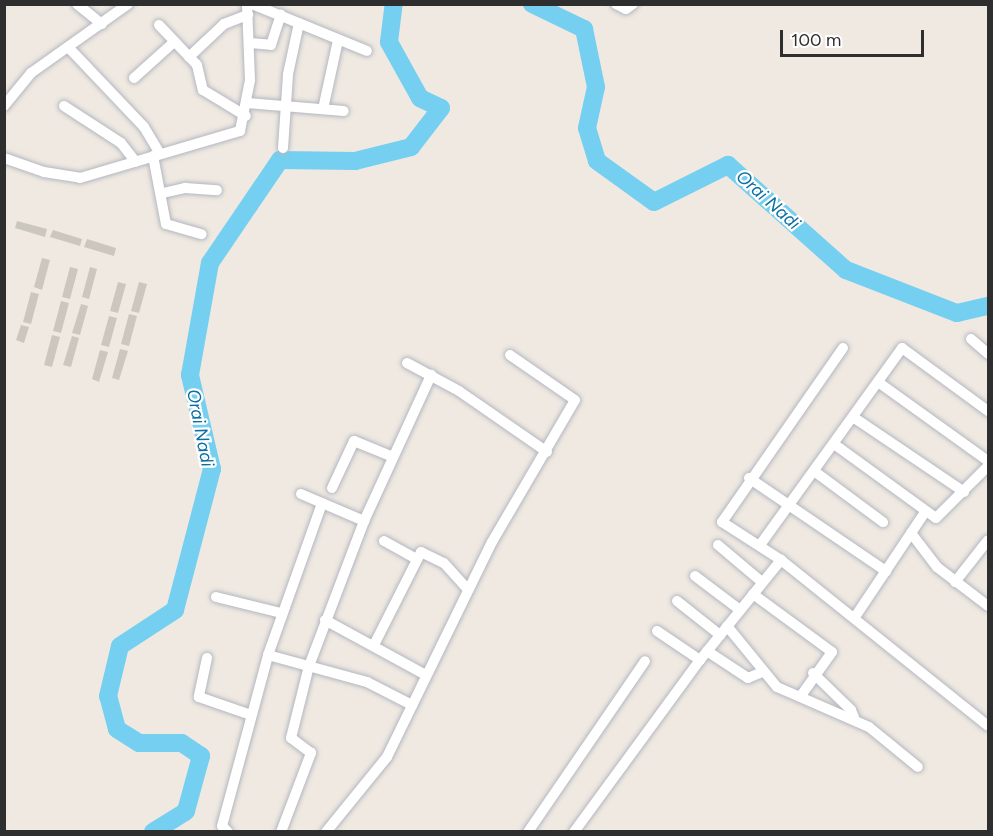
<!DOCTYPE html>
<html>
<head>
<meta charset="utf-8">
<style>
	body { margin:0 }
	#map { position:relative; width:993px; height:836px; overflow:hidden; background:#efe9e1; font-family:Figtree,sans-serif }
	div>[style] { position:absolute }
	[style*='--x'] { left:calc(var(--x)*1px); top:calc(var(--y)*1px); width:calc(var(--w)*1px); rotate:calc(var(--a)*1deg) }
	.river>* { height:18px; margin:-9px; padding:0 9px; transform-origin:9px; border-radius:9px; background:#75cff0 }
	.building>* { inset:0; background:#cbc7bf }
	.roads { filter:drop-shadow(0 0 2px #b4b7c1) drop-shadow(0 0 2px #b4b7c1) }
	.minor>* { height:10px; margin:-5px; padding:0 5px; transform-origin:5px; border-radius:5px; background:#fff }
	span { translate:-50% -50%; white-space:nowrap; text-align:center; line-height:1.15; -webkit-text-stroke:4.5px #fff; paint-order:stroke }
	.water-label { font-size:18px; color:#0d6fa3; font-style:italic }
	.frame { position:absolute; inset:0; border:6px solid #2e2e2e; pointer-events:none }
	.scale { position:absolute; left:780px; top:30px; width:144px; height:27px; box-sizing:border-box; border:3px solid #2e2e2e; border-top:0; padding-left:8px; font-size:18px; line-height:21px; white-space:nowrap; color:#2e2e2e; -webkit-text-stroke:4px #fff; paint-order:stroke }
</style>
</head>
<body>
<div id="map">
	<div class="river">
		<i style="--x:532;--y:4;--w:58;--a:25.7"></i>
		<i style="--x:584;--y:29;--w:59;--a:78.3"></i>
		<i style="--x:596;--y:87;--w:42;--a:102.4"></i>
		<i style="--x:587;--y:128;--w:34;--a:73"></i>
		<i style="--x:597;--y:161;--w:70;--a:35.7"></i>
		<i style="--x:654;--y:202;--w:83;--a:-26.6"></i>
		<i style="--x:728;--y:165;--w:158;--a:41.7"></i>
		<i style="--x:846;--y:270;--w:119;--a:21.2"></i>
		<i style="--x:957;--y:313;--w:32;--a:-13"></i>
		<i style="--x:153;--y:832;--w:39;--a:-32"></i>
		<i style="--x:186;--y:811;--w:57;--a:-74.7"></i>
		<i style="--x:201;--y:756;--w:23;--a:-146"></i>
		<i style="--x:182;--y:743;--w:43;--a:180"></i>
		<i style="--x:139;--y:743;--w:26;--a:-148"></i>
		<i style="--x:117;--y:729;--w:34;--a:-105"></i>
		<i style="--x:108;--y:696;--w:51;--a:-76.5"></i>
		<i style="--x:120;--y:646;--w:66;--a:-33.2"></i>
		<i style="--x:175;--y:610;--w:146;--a:-75.3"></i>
		<i style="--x:212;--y:469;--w:97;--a:-103.2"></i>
		<i style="--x:190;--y:375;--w:114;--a:-79.9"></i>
		<i style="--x:210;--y:263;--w:125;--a:-55.8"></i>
		<i style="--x:280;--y:160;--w:75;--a:0.8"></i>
		<i style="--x:355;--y:161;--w:58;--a:-14"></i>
		<i style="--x:411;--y:147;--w:49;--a:-52.4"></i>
		<i style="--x:441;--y:108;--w:23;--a:-155"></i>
		<i style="--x:420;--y:98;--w:64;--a:-119"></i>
		<i style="--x:389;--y:42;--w:38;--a:-83"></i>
	</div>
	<div class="building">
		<i style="clip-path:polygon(17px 221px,47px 229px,45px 237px,15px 228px)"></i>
		<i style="clip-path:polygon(53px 230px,82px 239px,80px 246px,50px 237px)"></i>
		<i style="clip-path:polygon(87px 239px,116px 248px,114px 256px,84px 247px)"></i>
		<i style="clip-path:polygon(42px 258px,50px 260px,42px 290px,34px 287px)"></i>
		<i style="clip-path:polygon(70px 267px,78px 269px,70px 299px,62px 297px)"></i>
		<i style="clip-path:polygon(90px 267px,97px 269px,89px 299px,82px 297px)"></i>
		<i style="clip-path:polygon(118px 282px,126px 284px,118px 313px,110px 311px)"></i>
		<i style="clip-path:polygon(139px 282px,147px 284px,139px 313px,131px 311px)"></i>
		<i style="clip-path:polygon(31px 292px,39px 294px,31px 324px,23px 322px)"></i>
		<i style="clip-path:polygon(61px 301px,69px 303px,61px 333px,53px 331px)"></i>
		<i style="clip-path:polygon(81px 304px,88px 306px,80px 335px,72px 333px)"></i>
		<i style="clip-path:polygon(129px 314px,137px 316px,129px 346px,121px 344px)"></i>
		<i style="clip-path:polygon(109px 316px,117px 318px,109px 347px,101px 345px)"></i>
		<i style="clip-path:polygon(21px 325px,29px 327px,24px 343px,16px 340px)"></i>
		<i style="clip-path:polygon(52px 335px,60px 337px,52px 367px,44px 365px)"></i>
		<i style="clip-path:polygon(72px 336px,79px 338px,71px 367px,63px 365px)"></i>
		<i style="clip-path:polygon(120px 349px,128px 351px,119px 380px,112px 378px)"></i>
		<i style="clip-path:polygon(100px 350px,108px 352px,99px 382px,92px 379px)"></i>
	</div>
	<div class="roads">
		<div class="minor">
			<i style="--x:77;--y:4;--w:32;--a:39"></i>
			<i style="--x:252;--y:4;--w:124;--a:22.2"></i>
			<i style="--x:616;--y:4;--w:11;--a:27"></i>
			<i style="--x:626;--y:9;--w:9;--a:-36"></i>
			<i style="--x:159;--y:25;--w:55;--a:46.5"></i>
			<i style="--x:197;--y:65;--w:26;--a:77"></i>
			<i style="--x:203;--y:90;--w:50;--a:31.2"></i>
			<i style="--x:250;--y:43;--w:21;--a:5"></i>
			<i style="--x:271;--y:45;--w:32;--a:-72"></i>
			<i style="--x:69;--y:48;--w:109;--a:46.5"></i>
			<i style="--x:144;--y:127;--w:31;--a:59"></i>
			<i style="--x:189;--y:57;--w:48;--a:-43.3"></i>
			<i style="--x:224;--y:24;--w:26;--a:-21"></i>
			<i style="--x:134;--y:78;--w:54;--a:-42"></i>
			<i style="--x:247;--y:103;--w:97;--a:4.7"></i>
			<i style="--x:4;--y:106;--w:43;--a:-50.7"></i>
			<i style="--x:31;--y:73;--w:119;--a:-35.4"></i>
			<i style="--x:64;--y:106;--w:68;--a:33"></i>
			<i style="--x:121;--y:143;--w:24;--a:52"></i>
			<i style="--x:323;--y:109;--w:71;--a:-77.7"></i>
			<i style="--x:283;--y:148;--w:74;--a:-86.1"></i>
			<i style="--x:288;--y:74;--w:52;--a:-77.8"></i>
			<i style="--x:153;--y:156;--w:69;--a:79.2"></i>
			<i style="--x:166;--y:224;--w:37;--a:16"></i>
			<i style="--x:4;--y:158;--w:42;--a:19.3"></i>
			<i style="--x:44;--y:172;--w:36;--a:9"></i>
			<i style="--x:80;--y:178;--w:167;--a:-16.4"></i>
			<i style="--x:240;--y:131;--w:52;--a:-78.9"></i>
			<i style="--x:250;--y:80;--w:76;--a:-92.3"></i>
			<i style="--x:163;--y:193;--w:23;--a:-13"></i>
			<i style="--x:185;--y:188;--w:32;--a:4"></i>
			<i style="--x:971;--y:339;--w:23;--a:41"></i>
			<i style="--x:843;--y:348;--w:212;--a:124.8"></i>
			<i style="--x:722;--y:522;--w:70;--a:32.8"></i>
			<i style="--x:781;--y:560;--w:265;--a:38.7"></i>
			<i style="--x:407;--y:363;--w:59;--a:28.3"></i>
			<i style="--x:459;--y:391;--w:107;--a:34.7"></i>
			<i style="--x:878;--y:382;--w:135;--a:35.7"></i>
			<i style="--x:853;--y:417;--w:134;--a:34"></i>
			<i style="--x:834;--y:444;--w:126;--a:36"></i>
			<i style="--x:936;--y:518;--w:74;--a:-45"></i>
			<i style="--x:814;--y:471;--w:86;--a:36.5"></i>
			<i style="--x:749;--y:478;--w:166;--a:34.2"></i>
			<i style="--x:332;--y:488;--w:52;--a:-64.9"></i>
			<i style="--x:354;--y:441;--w:42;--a:22.3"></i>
			<i style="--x:301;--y:494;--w:69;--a:23.2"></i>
			<i style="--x:911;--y:533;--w:43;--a:52.6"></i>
			<i style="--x:937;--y:567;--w:64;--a:37.4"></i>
			<i style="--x:384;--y:541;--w:38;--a:29"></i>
			<i style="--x:718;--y:545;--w:57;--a:40.1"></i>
			<i style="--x:760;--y:545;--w:243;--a:-54.2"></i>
			<i style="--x:902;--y:348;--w:107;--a:36.2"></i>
			<i style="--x:695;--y:576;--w:56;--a:37.1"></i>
			<i style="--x:955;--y:582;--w:53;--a:-51.8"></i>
			<i style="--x:753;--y:594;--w:98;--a:36.3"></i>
			<i style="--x:832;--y:652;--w:55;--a:125.4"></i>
			<i style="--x:216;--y:597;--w:67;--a:13.8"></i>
			<i style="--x:677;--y:601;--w:55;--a:38.3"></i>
			<i style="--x:855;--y:617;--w:126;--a:-56.3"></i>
			<i style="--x:325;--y:620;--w:115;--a:28.6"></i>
			<i style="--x:727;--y:626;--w:79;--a:50.7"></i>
			<i style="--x:777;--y:687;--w:100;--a:23.5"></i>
			<i style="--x:869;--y:727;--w:63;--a:39.2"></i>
			<i style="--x:657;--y:631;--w:52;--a:34"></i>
			<i style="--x:375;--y:643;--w:102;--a:-63.2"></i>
			<i style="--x:421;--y:552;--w:25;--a:26"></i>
			<i style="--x:444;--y:563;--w:36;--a:48"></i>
			<i style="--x:707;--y:651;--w:49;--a:33.4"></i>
			<i style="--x:748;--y:678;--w:15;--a:-23"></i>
			<i style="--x:268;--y:655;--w:103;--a:15.3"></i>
			<i style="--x:367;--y:682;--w:51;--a:27.1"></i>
			<i style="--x:207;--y:658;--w:40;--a:102"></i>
			<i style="--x:199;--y:697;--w:55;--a:19.1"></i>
			<i style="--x:813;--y:673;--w:53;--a:44.2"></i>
			<i style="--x:851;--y:710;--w:11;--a:68"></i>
			<i style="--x:228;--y:832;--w:8;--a:-135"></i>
			<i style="--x:222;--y:826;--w:177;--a:-74.9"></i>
			<i style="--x:268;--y:655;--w:161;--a:-70.4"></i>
			<i style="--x:281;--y:832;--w:85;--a:-69.2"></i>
			<i style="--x:311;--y:753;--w:25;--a:-143"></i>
			<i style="--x:291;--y:738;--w:74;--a:-76"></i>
			<i style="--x:309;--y:666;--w:155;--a:-69.2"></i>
			<i style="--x:364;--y:521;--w:161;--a:-65.3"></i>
			<i style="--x:326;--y:832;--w:97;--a:-50.9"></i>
			<i style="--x:387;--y:757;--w:239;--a:-64"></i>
			<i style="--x:492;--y:542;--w:164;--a:-59.7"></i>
			<i style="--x:575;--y:400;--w:79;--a:-145.3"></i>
			<i style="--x:528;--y:832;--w:207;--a:-55.6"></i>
			<i style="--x:574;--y:832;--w:213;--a:-53.8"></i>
			<i style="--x:700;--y:660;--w:129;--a:-51"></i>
		</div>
	</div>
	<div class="water-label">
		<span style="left:768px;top:200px;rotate:42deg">Orai Nadi</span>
		<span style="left:200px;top:428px;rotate:79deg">Orai Nadi</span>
	</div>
	<div class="frame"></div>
	<div class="scale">100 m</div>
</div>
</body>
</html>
